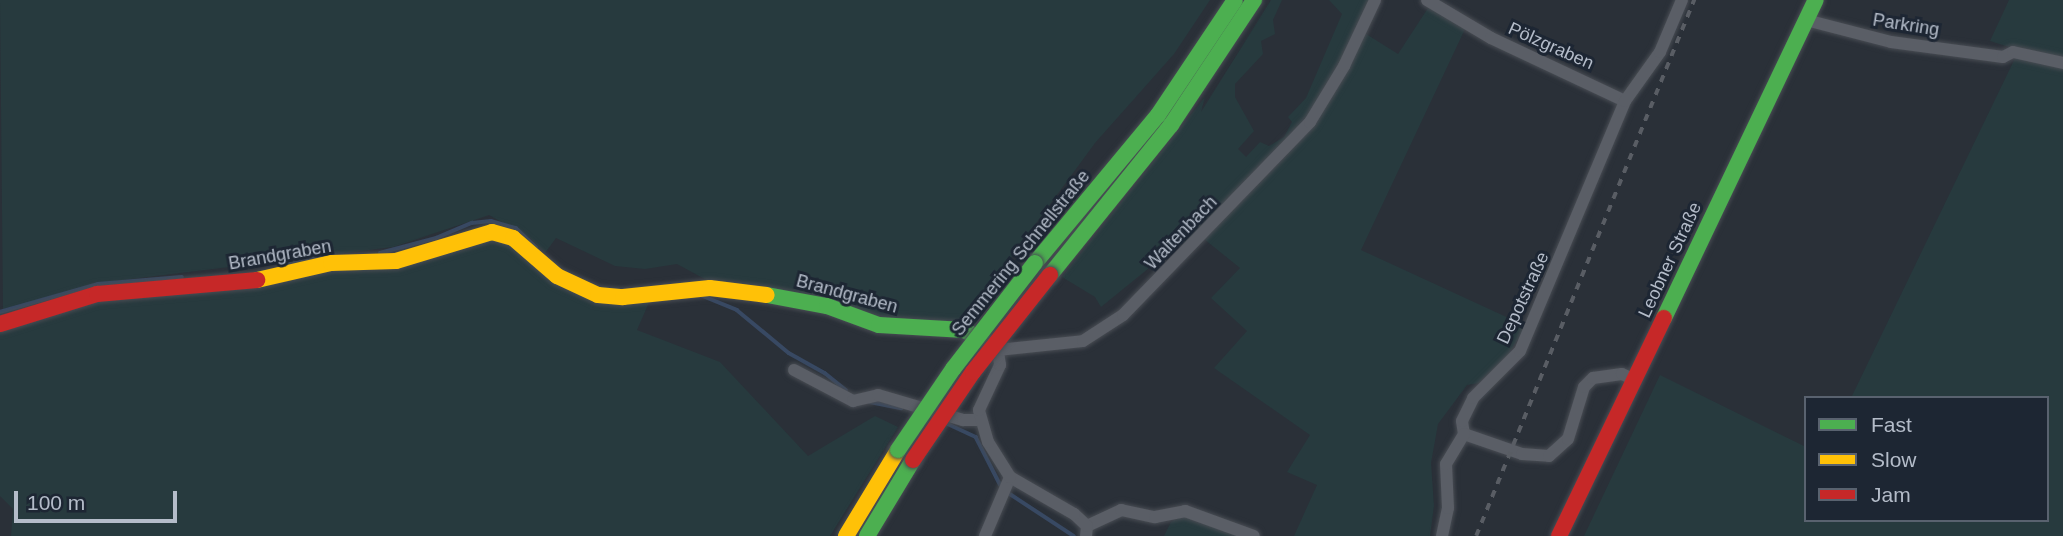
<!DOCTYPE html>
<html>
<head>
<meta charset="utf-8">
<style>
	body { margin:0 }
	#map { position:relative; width:2063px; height:536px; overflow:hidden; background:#2a3038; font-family:Helvetica,sans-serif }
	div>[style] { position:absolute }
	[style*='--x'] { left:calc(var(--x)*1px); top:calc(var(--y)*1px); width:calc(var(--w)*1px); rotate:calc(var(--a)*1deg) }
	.green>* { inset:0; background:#273a3e }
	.stream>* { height:3.5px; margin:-1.75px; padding:0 1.75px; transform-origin:1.75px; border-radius:1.75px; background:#384963 }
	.roads { filter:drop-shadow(0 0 2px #484c53) drop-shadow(0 0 2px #484c53) }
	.street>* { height:12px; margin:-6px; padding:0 6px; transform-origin:6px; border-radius:6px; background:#5a5e66 }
	.fast>* { height:16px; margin:-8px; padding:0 8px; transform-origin:8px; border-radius:8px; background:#4caf50 }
	.slow>* { height:16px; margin:-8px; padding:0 8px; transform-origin:8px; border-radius:8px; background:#ffc107 }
	.jam>* { height:16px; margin:-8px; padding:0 8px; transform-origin:8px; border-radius:8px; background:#c62828 }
	.rail>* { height:3.5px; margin-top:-1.75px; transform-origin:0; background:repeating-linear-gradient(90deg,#595d64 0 7px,transparent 0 14px) }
	.bridges { filter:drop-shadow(0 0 2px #474c53) drop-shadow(0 0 2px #474c53) }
	.fast-bridge>* { height:16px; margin:-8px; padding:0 8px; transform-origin:8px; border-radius:8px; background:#4caf50 }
	.jam-bridge>* { height:16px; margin:-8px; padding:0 8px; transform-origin:8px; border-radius:8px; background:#c62828 }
	span { translate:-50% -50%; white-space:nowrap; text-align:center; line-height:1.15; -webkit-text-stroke:6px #1d2633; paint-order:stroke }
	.street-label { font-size:18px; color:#b4bcc9 }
	.legend { position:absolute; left:1804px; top:396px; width:245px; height:126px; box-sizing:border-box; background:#1d2633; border:2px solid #59626f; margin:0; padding:9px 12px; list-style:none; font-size:21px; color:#b4bcc9 }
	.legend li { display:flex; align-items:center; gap:14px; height:35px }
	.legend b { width:35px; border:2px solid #59626f }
	.scale { position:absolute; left:14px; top:491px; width:163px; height:32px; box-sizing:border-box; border:4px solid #b4bcc9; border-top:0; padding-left:9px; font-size:21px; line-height:24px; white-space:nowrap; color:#b4bcc9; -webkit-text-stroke:5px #1d2633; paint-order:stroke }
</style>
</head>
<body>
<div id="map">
	<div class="green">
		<i style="clip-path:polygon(0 0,1210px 0,1174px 54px,1095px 143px,999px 274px,1005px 280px,969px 326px,918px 324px,714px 284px,677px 264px,645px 269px,615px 266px,556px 238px,545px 253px,530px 238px,489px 215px,393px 247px,98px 283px,3px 311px)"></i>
		<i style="clip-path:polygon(1271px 0,1282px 0,1273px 20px,1275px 34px,1261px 41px,1263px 54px,1235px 84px,1235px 97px,1254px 131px,1238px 149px,1246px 157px,1260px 142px,1269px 146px,1284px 137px,1292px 122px,1288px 117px,1306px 98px,1342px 14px,1329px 0,1370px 0,1321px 102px,1197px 239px,1176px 246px,1101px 307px,1095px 297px,1062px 277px,1205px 97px,1201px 112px)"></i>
		<i style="clip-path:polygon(2009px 0,2063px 0,2063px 536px,1584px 536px,1660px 375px,1806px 447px,1806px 520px,2047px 520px,2047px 398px,1851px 398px,2019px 50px,1990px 41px)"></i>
		<i style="clip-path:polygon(1430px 5px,1465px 29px,1361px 250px,1526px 326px,1504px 362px,1479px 383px,1467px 385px,1438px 424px,1431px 463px,1434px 506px,1430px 536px,1294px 536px,1317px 485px,1287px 472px,1310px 435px,1214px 368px,1247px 331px,1211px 298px,1240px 268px,1204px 239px,1285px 157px,1363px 32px,1398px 54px)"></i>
		<i style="clip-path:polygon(494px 238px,519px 245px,561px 284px,651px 298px,637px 330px,720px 362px,808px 456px,875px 416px,898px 427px,830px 536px,11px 536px,13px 509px,0 496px,0 329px,68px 306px)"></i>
		<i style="clip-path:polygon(1183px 515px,1244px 536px,1164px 536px,1171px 522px)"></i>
	</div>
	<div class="stream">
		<i style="--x:380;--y:253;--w:58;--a:-15"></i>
		<i style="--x:436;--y:238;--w:39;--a:-23"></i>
		<i style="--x:472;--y:223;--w:19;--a:-6"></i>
		<i style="--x:491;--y:221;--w:26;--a:16"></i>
		<i style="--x:516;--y:228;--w:28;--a:44"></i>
		<i style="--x:286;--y:265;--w:35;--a:-13"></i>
		<i style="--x:703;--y:296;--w:37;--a:22"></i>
		<i style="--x:737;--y:310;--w:67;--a:39.6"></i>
		<i style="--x:789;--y:353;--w:41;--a:29.1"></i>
		<i style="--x:825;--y:373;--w:27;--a:39"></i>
		<i style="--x:0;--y:312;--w:102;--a:-15.9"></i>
		<i style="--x:98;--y:284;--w:84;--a:-4.8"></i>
		<i style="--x:870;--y:402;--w:32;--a:11"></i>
		<i style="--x:948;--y:424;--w:31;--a:25"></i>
		<i style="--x:976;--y:437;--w:53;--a:62.9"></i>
		<i style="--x:1007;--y:492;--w:80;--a:33.3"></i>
	</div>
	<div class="roads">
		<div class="street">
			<i style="--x:1427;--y:0;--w:74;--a:30.7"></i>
			<i style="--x:1491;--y:38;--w:148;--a:25.2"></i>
			<i style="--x:1806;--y:20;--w:88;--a:14.5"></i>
			<i style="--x:1891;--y:42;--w:113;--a:7.6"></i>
			<i style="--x:2003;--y:57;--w:11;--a:-27"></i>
			<i style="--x:2013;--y:52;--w:51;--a:12.4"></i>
			<i style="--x:794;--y:370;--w:67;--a:27.7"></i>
			<i style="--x:853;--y:401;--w:26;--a:-13"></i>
			<i style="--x:878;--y:395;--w:89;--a:16.4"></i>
			<i style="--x:963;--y:420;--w:15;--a:0"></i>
			<i style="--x:1464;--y:434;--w:13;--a:-99"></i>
			<i style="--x:1462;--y:421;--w:25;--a:-64"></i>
			<i style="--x:1473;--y:398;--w:66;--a:-45"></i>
			<i style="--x:1520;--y:351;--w:271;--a:-67.2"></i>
			<i style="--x:1625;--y:101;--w:60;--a:-54.5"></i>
			<i style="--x:1660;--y:52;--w:56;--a:-67.1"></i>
			<i style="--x:1464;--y:434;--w:61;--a:19"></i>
			<i style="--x:1522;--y:454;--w:27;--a:4"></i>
			<i style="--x:1549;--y:456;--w:25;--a:-42"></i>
			<i style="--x:1568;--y:439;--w:54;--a:-72.9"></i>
			<i style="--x:1584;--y:387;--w:13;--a:-45"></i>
			<i style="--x:1593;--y:378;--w:29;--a:-8"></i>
			<i style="--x:1622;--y:374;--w:14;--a:25"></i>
			<i style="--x:1087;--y:526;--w:38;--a:-25"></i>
			<i style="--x:1121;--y:510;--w:35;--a:12"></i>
			<i style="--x:1155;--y:517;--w:31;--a:-11"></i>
			<i style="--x:1185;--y:511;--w:73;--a:19.9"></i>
			<i style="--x:985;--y:536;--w:64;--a:-67"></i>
			<i style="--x:1086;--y:536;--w:10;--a:-84"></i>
			<i style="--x:1087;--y:526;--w:18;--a:-137"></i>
			<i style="--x:1074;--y:514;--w:74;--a:-150"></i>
			<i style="--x:1010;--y:477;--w:41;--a:-122.2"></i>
			<i style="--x:988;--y:442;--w:33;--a:-106"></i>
			<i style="--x:979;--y:410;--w:50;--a:-65"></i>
			<i style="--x:1000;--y:365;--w:15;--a:-98"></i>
			<i style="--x:998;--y:350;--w:85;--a:-6"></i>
			<i style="--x:1083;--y:341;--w:48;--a:-33"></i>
			<i style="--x:1123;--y:315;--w:269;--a:-45.9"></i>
			<i style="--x:1310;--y:122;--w:66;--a:-58.7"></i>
			<i style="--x:1344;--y:66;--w:73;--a:-64.8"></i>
			<i style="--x:1442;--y:536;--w:29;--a:-78"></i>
			<i style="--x:1448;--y:508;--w:44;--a:-92.6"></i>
			<i style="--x:1446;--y:464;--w:35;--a:-59"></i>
		</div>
		<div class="fast">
			<i style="--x:1035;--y:263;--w:192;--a:-50.3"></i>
			<i style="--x:1158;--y:115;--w:138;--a:-56.2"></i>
			<i style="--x:1050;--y:275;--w:193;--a:-51.1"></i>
			<i style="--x:1171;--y:125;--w:150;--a:-56.4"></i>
			<i style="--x:767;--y:295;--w:61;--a:10.4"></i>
			<i style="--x:827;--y:306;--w:55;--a:20.1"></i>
			<i style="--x:879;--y:325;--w:85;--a:3.4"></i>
			<i style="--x:964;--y:330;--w:29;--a:29"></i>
			<i style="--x:1664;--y:318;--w:352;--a:-64.5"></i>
			<i style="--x:867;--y:536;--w:89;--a:-58.8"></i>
		</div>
		<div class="slow">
			<i style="--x:257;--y:280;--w:76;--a:-12.9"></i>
			<i style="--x:331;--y:263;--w:65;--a:-1.8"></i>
			<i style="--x:396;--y:261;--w:100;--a:-16.8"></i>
			<i style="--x:492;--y:232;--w:22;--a:16"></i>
			<i style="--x:513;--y:238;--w:58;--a:40.8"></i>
			<i style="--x:557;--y:276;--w:45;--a:24.9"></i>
			<i style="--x:598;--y:295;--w:25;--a:5"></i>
			<i style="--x:623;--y:297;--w:87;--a:-5.9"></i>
			<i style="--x:710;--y:288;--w:57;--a:7"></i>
			<i style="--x:846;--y:536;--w:100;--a:-58.8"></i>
		</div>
		<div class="jam">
			<i style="--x:0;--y:324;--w:102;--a:-17.2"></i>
			<i style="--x:97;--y:294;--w:161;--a:-5"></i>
			<i style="--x:1559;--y:536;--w:242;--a:-64.3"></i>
		</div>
	</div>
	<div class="rail">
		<i style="--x:1476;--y:536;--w:579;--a:-67.87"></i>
	</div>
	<div class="bridges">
		<div class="fast-bridge">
			<i style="--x:898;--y:450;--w:98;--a:-55.8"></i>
			<i style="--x:953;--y:369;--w:134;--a:-52.3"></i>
		</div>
		<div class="jam-bridge">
			<i style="--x:913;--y:460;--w:107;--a:-55.7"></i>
			<i style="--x:973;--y:372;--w:124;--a:-51.6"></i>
		</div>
	</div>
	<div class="street-label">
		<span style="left:1906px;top:25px;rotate:9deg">Parkring</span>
		<span style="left:1551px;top:46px;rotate:24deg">Pölzgraben</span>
		<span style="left:1181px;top:233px;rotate:-46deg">Waltenbach</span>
		<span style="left:1021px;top:253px;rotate:-51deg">Semmering Schnellstraße</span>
		<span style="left:280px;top:255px;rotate:-10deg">Brandgraben</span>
		<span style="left:1670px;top:260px;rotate:-65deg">Leobner Straße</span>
		<span style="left:847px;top:294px;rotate:15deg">Brandgraben</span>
		<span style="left:1523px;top:298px;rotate:-65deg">Depotstraße</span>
	</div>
	<ul class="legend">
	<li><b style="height:9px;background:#4caf50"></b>Fast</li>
	<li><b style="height:9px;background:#ffc107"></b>Slow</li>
	<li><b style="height:9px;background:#c62828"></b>Jam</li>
	</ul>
	<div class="scale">100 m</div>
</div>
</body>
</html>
